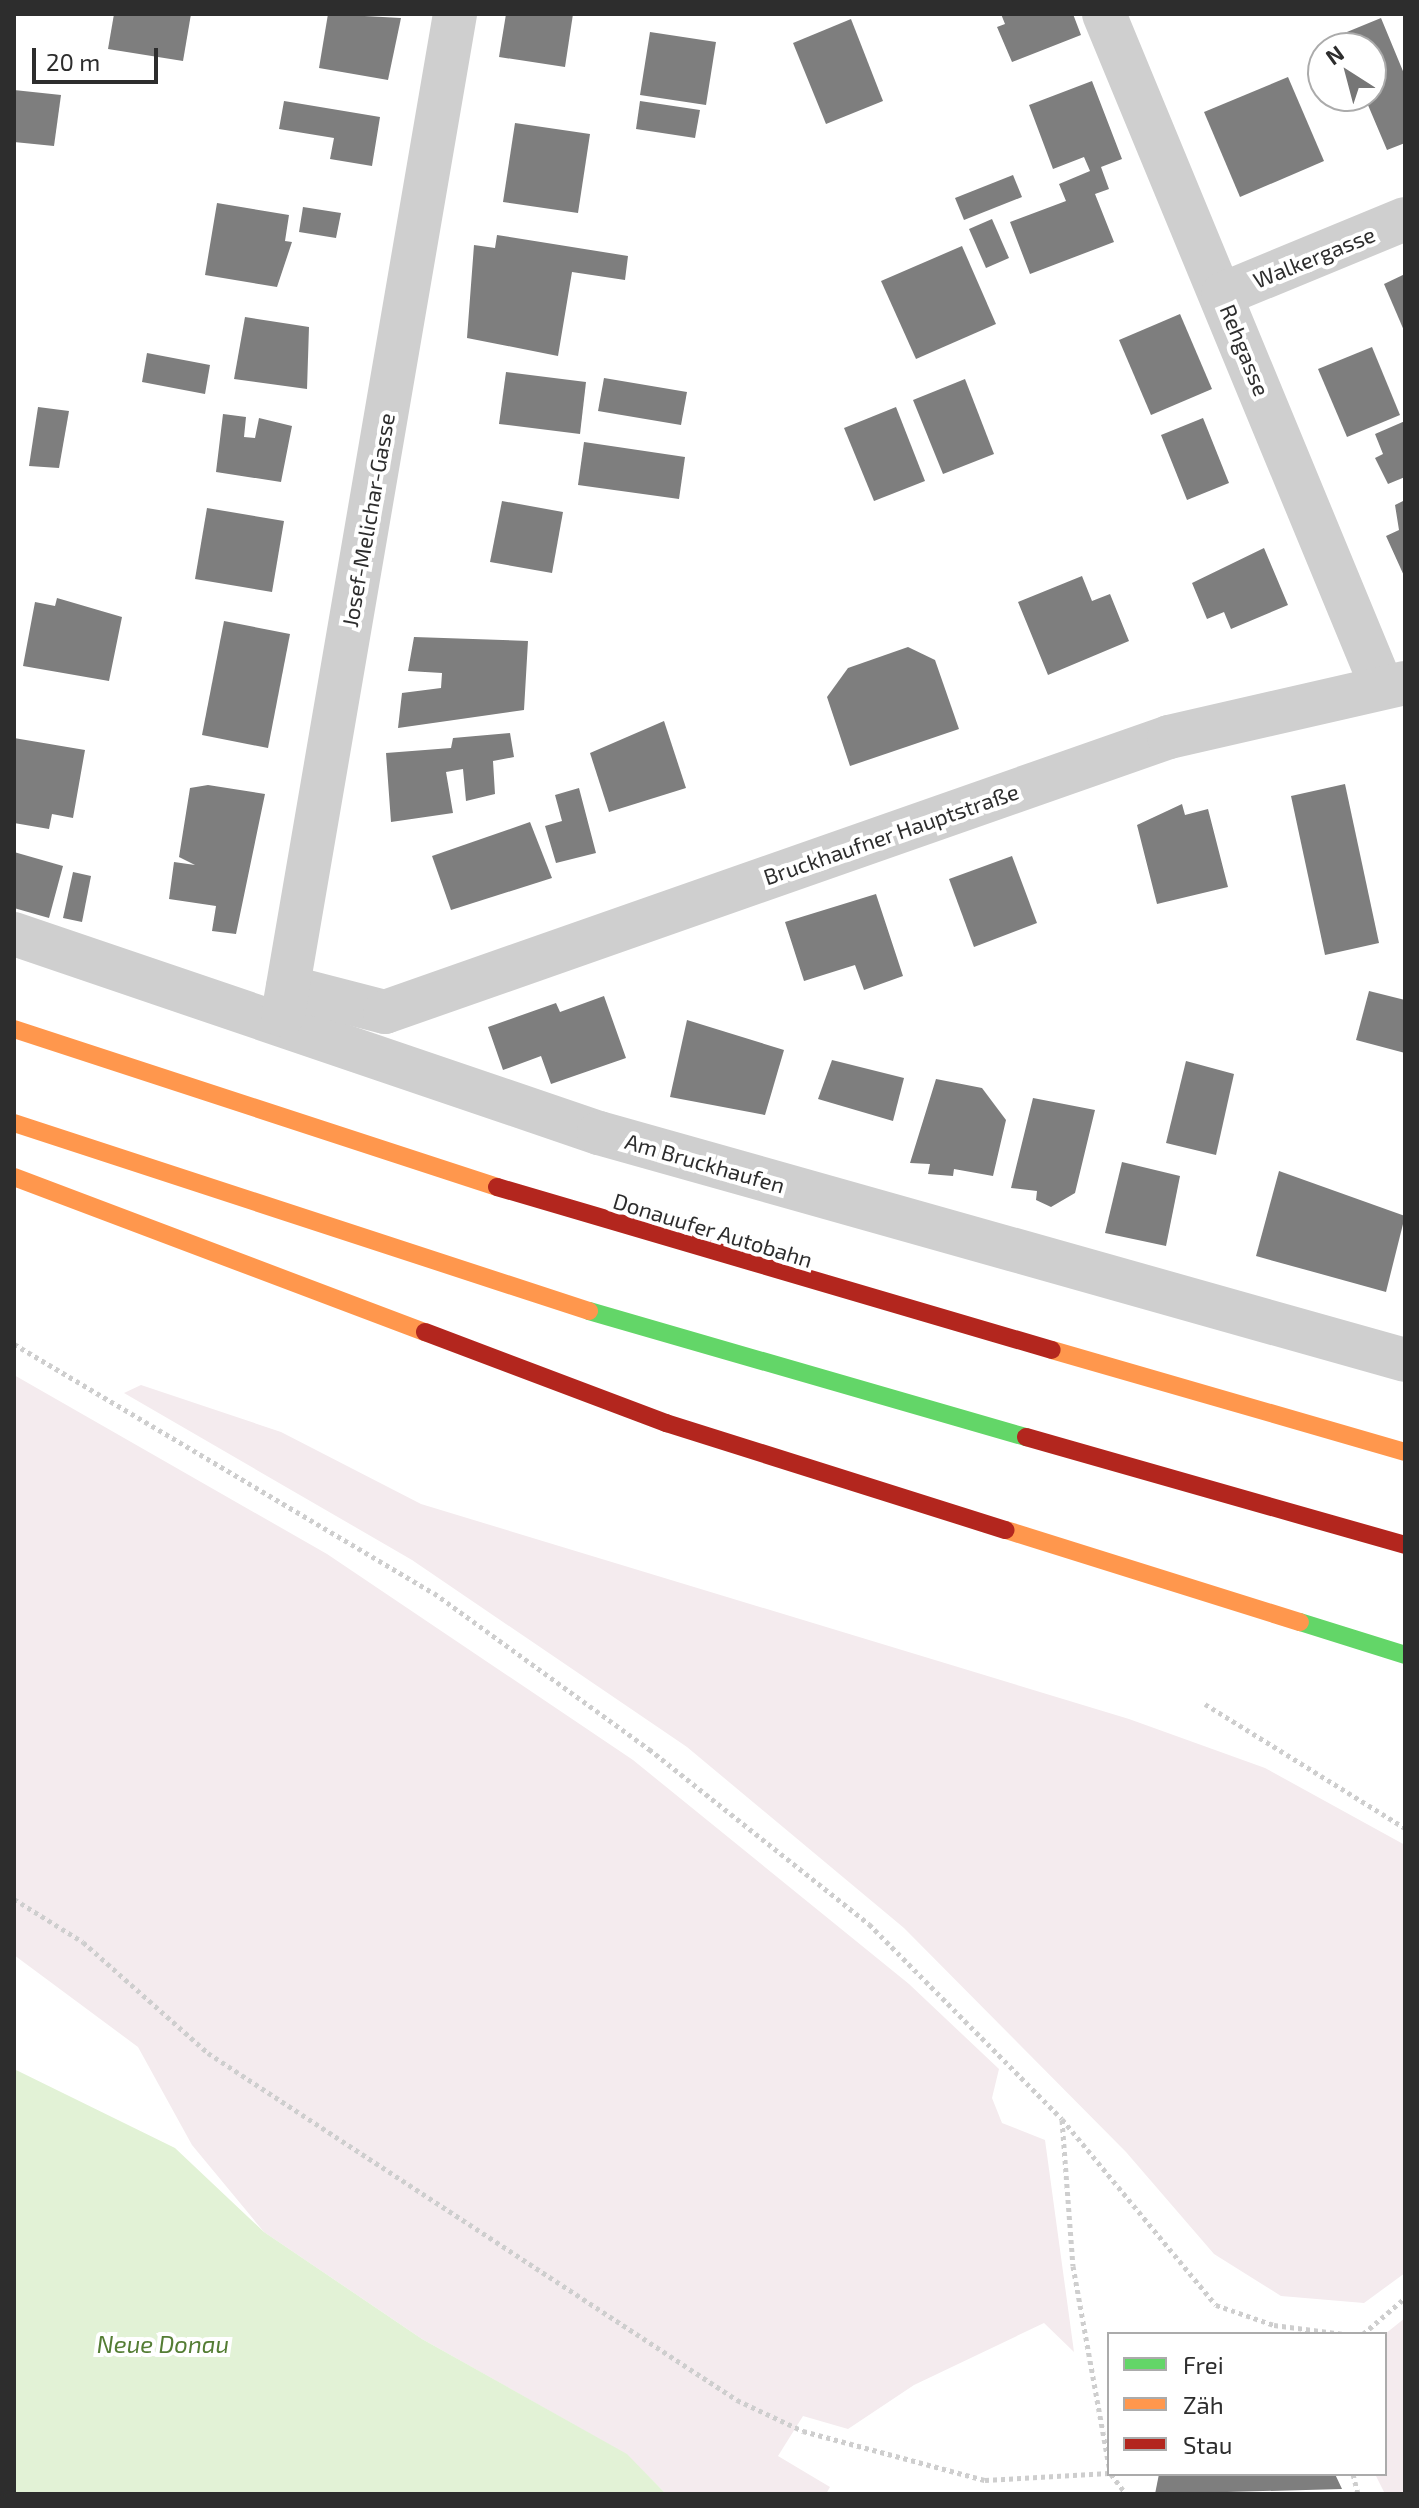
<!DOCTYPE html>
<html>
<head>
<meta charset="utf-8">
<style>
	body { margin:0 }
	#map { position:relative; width:1419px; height:2508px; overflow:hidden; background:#fff; font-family:"Exo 2",sans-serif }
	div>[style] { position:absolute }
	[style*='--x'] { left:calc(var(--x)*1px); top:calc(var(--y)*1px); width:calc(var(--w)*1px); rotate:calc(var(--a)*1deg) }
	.green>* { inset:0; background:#f4ebee }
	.water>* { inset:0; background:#e2f2d6 }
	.building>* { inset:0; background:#7e7e7e }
	.path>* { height:5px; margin-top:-2.5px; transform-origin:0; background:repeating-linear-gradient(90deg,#cecece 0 4px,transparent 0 8px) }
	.street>* { height:44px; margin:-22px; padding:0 22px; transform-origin:22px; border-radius:22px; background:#cfcfcf }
	.fast>* { height:18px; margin:-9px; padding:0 9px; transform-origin:9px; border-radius:9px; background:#63d668 }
	.slow>* { height:18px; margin:-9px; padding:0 9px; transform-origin:9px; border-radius:9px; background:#ff974d }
	.jam>* { height:18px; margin:-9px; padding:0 9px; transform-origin:9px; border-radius:9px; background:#b3261e }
	span { translate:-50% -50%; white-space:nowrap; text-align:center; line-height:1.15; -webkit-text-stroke:8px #fff; paint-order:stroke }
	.street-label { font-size:22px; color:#2d2d2d }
	.water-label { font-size:24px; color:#547d34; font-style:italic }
	.frame { position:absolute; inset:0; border:16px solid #2d2d2d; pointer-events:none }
	.legend { position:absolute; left:1107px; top:2332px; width:280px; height:144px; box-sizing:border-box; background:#fff; border:2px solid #ababab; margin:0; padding:10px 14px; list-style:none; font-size:24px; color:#2d2d2d }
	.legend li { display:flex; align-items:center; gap:16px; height:40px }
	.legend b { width:40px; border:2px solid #ababab }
	.north { position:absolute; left:1307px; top:32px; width:80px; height:80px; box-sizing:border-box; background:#fff; border:2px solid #ababab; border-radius:50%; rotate:324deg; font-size:22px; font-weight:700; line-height:32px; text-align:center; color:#2d2d2d }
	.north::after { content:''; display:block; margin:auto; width:28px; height:36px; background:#767676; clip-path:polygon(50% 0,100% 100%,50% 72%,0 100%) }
	.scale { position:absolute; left:32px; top:48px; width:126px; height:36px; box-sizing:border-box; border:4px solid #2d2d2d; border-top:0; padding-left:10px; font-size:24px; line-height:28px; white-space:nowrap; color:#2d2d2d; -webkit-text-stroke:6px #fff; paint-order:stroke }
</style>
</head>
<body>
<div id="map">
	<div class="green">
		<i style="clip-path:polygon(14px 1375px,327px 1554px,633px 1760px,909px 1984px,999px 2069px,992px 2098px,1002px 2123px,1045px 2140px,1074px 2352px,1044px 2323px,914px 2385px,848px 2429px,803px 2416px,778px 2456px,830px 2487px,826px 2494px,666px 2494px,626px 2454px,422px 2339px,264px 2232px,192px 2145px,138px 2047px,14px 1955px)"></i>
		<i style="clip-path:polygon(141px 1385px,281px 1432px,421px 1504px,1129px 1719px,1265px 1768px,1405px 1845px,1405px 2273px,1364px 2303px,1281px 2296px,1214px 2254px,1126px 2152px,904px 1928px,687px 1747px,412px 1560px,124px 1393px)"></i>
		<i style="clip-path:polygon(1405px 2318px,1405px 2494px,1385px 2494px,1375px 2474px,1385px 2474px,1385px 2334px)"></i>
	</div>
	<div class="water">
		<i style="clip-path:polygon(14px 2069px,175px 2148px,264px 2232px,422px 2339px,627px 2454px,666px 2494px,14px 2494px)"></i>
	</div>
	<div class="building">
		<i style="clip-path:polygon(114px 14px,191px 14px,183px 61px,108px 49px)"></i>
		<i style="clip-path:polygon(328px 14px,401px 18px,388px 80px,319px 68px)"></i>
		<i style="clip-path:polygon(506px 14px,573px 14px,565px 67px,499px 57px)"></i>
		<i style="clip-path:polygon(1001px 14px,1073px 14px,1081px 35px,1012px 62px,997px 27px,1005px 24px)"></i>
		<i style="clip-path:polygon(1381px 18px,1405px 76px,1405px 143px,1387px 150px,1365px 98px,1352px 103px,1349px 96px,1371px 96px,1371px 48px,1328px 48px,1325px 41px)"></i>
		<i style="clip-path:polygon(851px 19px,883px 101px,826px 124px,793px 43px)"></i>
		<i style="clip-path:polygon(650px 32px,716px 42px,706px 105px,640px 95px)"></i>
		<i style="clip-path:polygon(1288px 77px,1324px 161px,1240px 197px,1204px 112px)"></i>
		<i style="clip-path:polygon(1092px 81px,1122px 159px,1101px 167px,1109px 189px,1095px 194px,1114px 242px,1030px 274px,1010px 222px,1066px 201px,1059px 184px,1090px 171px,1084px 157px,1053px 169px,1029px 105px)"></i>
		<i style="clip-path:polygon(14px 90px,61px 95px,54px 146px,14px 142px)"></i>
		<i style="clip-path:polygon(284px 101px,380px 117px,372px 166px,330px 159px,334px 138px,279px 129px)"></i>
		<i style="clip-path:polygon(640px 101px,700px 110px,695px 138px,636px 129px)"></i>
		<i style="clip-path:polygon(515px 123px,590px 134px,578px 213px,503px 202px)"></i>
		<i style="clip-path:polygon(1013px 175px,1022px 197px,964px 220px,955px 198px)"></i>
		<i style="clip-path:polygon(217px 203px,289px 215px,285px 241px,292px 242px,277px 287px,205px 275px)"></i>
		<i style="clip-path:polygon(303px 207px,341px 213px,336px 238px,299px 232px)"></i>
		<i style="clip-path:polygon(992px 219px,1009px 258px,986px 268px,969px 229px)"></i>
		<i style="clip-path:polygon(497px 235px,628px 256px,625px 280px,572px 272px,558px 356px,467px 338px,474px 245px,495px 248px)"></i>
		<i style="clip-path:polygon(962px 246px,996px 324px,916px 359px,881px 281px)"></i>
		<i style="clip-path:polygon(1405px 274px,1405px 333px,1384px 284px)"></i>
		<i style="clip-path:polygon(1180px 314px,1212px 389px,1151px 415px,1119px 340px)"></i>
		<i style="clip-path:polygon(245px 317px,309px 327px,307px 389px,234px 379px)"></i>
		<i style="clip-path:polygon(1372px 347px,1400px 415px,1347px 437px,1318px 369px)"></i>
		<i style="clip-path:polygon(147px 353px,210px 365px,205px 394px,142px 382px)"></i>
		<i style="clip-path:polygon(506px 372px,586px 382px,580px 434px,499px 424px)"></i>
		<i style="clip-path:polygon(604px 378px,687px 392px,681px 425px,598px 411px)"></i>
		<i style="clip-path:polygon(965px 379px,994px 454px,943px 474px,913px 400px)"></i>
		<i style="clip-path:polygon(38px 407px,69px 411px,59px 468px,29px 466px)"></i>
		<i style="clip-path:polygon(896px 407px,925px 481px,874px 501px,844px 428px)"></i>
		<i style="clip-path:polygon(223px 414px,246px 417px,244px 437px,255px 438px,259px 418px,292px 426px,281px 482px,216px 472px)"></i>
		<i style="clip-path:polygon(1203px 418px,1229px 483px,1187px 500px,1161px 435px)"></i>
		<i style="clip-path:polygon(1405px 421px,1405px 477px,1388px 484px,1375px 458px,1383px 454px,1375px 434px)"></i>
		<i style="clip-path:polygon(584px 442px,685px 457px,679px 499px,578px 485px)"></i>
		<i style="clip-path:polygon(1405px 500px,1405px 578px,1386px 536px,1399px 530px,1395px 505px)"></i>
		<i style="clip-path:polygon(502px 501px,563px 512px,552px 573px,490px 562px)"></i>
		<i style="clip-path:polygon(207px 508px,284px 521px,272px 592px,195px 579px)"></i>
		<i style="clip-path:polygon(1264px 548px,1288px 605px,1231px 629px,1224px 612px,1207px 619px,1192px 583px)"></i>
		<i style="clip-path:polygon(1082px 576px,1092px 601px,1110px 594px,1129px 641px,1048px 675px,1018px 602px)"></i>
		<i style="clip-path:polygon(57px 598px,122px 617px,109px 681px,23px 666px,35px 602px,55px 606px)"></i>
		<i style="clip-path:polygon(224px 621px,290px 634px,268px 748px,202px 735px)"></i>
		<i style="clip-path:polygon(414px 637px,528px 641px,524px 710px,398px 728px,402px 693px,441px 688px,442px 673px,408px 671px)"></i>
		<i style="clip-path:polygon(908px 647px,935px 660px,959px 729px,850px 766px,827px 697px,848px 668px)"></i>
		<i style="clip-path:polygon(664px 721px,686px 788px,609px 812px,590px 753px)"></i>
		<i style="clip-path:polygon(510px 733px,514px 757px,493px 761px,495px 794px,466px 801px,463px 769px,446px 772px,453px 813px,391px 822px,386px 753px,451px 748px,453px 738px)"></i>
		<i style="clip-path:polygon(14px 738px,85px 750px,73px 818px,52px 814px,49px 829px,14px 823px)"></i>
		<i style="clip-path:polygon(1345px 784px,1379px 943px,1325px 955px,1291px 796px)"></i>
		<i style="clip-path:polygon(208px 785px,265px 794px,236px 934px,212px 931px,216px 906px,169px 899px,174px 862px,195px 865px,179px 857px,190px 788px)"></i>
		<i style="clip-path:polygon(579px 788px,596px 853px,556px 863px,545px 826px,562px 821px,555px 795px)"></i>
		<i style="clip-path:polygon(1182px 804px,1185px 815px,1208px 809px,1228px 887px,1157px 904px,1137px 825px)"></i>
		<i style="clip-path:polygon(530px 822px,552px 878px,451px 910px,432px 856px)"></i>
		<i style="clip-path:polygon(14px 852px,63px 866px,49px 918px,14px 908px)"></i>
		<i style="clip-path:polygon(1012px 856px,1037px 923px,974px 947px,949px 879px)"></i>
		<i style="clip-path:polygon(73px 872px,91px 876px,82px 922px,63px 918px)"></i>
		<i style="clip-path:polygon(876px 894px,903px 976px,864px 990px,855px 965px,804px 981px,785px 922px)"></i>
		<i style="clip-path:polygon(1369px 991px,1405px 1000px,1405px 1053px,1356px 1040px)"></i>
		<i style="clip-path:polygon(604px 996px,626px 1058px,551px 1084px,541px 1056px,503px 1070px,488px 1027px,556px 1003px,560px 1012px)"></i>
		<i style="clip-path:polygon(687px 1020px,784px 1050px,765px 1115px,670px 1097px)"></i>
		<i style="clip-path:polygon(832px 1060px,904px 1078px,893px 1121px,818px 1099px)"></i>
		<i style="clip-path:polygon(1186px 1061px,1234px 1074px,1216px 1155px,1166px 1143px)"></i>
		<i style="clip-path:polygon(936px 1079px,982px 1088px,1006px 1120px,993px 1176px,954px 1169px,953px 1176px,928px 1174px,930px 1164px,910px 1163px)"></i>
		<i style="clip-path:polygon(1033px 1098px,1095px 1110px,1075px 1193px,1051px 1207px,1036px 1200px,1037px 1191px,1011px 1188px)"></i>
		<i style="clip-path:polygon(1122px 1162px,1180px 1176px,1166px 1246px,1105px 1233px)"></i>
		<i style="clip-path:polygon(1279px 1171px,1405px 1216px,1386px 1292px,1256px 1256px)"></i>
		<i style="clip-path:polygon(1159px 2474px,1335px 2474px,1342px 2489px,1155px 2494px)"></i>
	</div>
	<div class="path">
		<i style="--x:14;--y:1344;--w:488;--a:30.7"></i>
		<i style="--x:434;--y:1593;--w:266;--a:36"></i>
		<i style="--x:649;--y:1749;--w:281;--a:38.5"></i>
		<i style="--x:869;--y:1924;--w:274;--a:45.3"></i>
		<i style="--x:1062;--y:2119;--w:241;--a:50.4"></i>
		<i style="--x:1216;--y:2305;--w:61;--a:19"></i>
		<i style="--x:1274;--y:2325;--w:70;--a:7.4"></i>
		<i style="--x:1205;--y:1704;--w:235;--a:31.8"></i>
		<i style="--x:14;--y:1899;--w:81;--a:31.9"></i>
		<i style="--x:83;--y:1942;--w:167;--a:41.6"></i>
		<i style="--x:208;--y:2053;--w:633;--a:33.26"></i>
		<i style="--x:737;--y:2400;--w:73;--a:25.2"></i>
		<i style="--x:803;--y:2431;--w:188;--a:15.1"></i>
		<i style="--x:985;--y:2480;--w:124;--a:-3.2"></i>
		<i style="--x:1062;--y:2120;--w:146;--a:85.7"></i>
		<i style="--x:1073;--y:2266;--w:204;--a:79.8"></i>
		<i style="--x:1363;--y:2334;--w:55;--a:-40.6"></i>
		<i style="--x:1111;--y:2474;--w:25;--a:53"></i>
		<i style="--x:1353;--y:2474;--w:21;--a:76"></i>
	</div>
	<div class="street">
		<i style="--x:1104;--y:14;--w:728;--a:67.56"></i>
		<i style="--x:1223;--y:294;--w:197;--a:-22.4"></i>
		<i style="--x:14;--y:934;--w:618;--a:18.79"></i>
		<i style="--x:599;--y:1133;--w:837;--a:15.73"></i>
		<i style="--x:288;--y:987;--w:100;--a:14.5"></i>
		<i style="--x:385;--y:1012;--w:831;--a:-19.33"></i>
		<i style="--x:1169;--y:737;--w:242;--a:-12.9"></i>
		<i style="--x:283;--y:1015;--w:1016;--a:-80.25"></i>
	</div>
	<div class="fast">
		<i style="--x:589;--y:1311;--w:455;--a:16.1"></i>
		<i style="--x:1300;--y:1622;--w:110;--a:17.4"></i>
	</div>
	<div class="slow">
		<i style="--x:14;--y:1029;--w:508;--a:18.11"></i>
		<i style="--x:14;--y:1123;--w:605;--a:18.11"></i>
		<i style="--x:14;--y:1177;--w:439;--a:20.7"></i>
		<i style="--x:1052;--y:1350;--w:367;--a:16.1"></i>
		<i style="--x:1006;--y:1530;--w:308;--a:17.4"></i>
	</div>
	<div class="jam">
		<i style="--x:497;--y:1187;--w:578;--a:16.37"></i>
		<i style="--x:425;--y:1332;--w:258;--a:20.7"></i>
		<i style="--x:666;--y:1423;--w:356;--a:17.5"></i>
		<i style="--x:1026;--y:1437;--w:394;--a:15.9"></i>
	</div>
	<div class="street-label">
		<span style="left:1314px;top:257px;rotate:-22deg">Walkergasse</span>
		<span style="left:1245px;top:350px;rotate:68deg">Rehgasse</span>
		<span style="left:368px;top:520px;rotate:-80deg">Josef-Melichar-Gasse</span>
		<span style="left:891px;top:834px;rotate:-19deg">Bruckhaufner Hauptstraße</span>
		<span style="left:705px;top:1163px;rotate:16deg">Am Bruckhaufen</span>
		<span style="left:713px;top:1230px;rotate:17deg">Donauufer Autobahn</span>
	</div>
	<div class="water-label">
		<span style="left:163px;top:2344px">Neue Donau</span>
	</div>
	<div class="frame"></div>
	<ul class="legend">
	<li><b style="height:10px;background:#63d668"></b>Frei</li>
	<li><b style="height:10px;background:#ff974d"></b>Zäh</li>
	<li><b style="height:10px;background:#b3261e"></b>Stau</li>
	</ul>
	<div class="north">N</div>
	<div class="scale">20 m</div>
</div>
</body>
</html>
